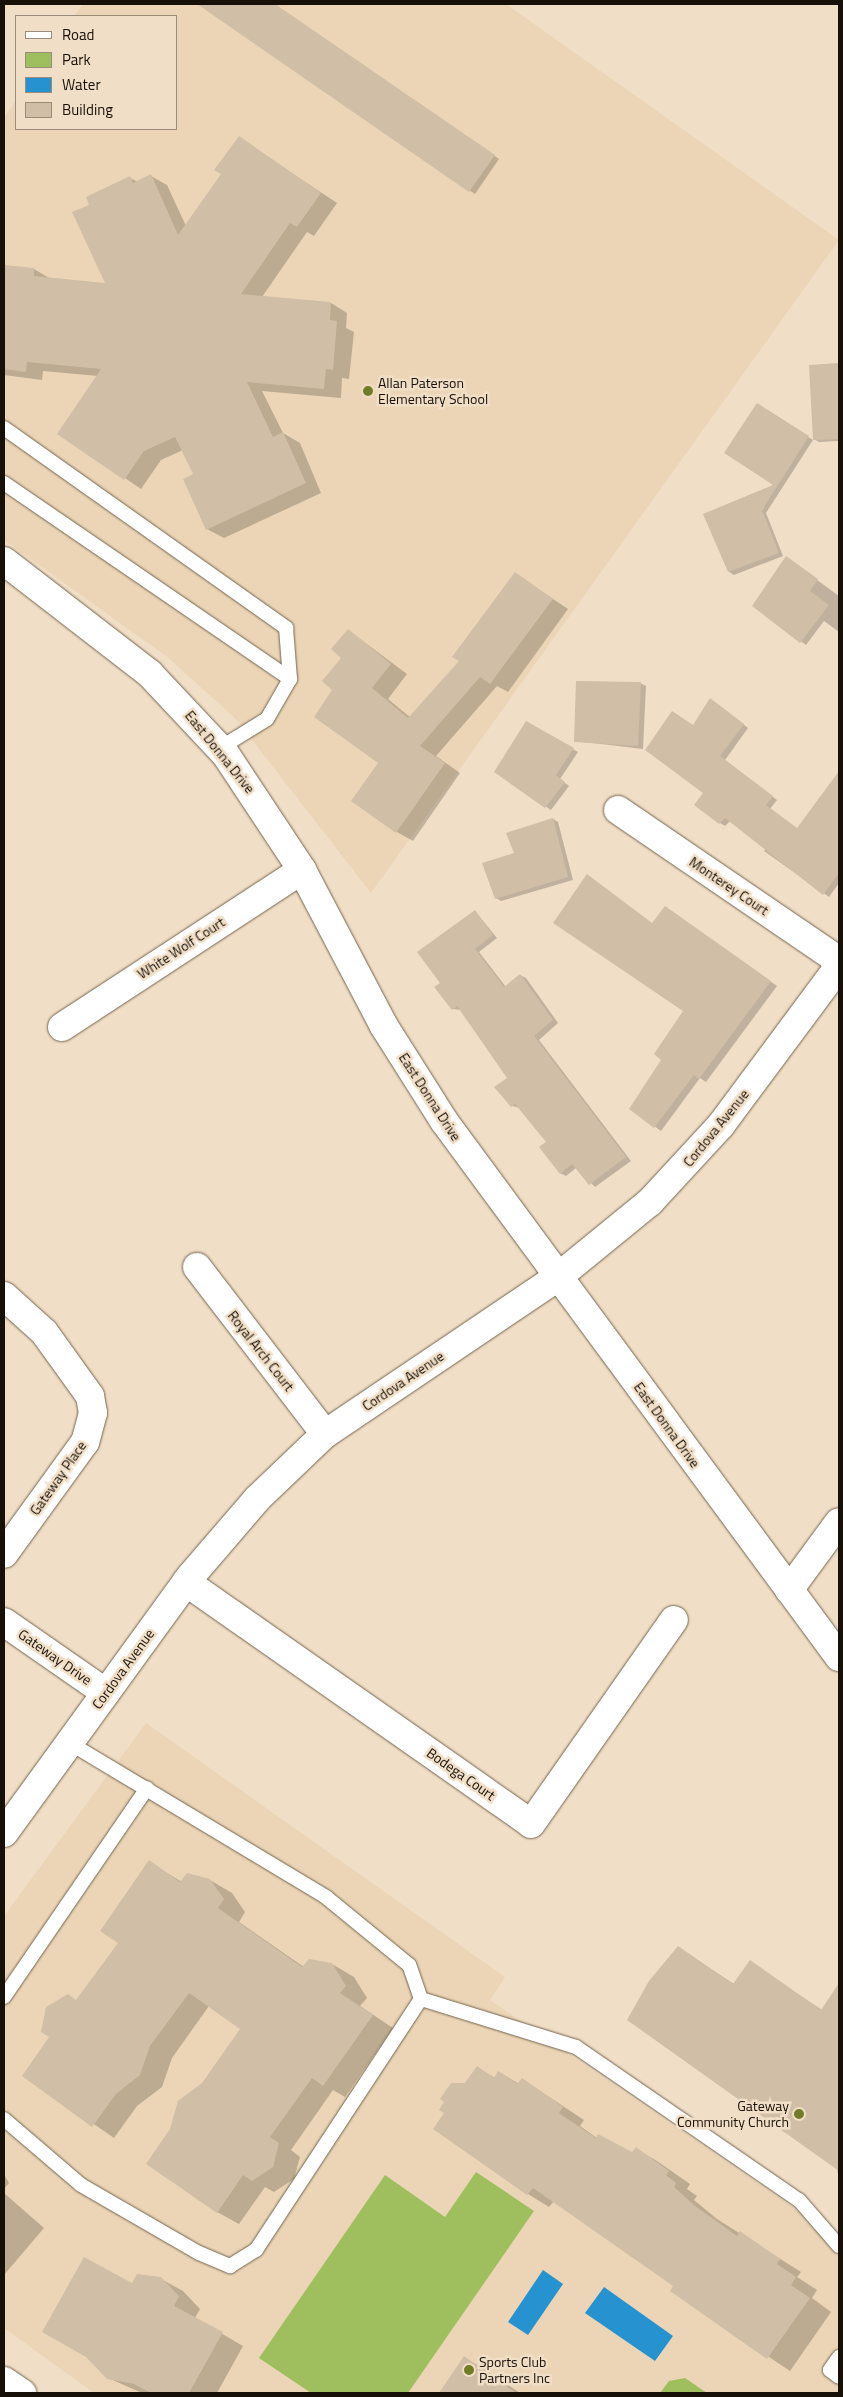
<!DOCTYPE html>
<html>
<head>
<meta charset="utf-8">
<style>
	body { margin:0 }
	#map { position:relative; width:843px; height:2397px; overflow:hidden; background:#f1dec6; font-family:"Titillium Web",sans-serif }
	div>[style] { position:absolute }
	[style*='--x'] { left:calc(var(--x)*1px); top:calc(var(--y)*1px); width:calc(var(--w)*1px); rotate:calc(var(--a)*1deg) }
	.built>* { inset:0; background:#ebd5b6 }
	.green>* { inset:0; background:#9fbf5e }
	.water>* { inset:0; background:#2692cf }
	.shadow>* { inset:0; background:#0003 }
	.building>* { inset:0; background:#d0bea6 }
	.roads { filter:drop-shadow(0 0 1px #74644e) drop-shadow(0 0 1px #74644e) }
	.lane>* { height:14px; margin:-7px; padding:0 7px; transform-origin:7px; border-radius:7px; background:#fff }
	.street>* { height:28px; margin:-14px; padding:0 14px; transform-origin:14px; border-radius:14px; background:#fff }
	.secondary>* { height:28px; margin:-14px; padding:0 14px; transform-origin:14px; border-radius:14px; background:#fff }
	.dots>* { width:14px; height:14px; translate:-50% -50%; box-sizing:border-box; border:2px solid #f1dec6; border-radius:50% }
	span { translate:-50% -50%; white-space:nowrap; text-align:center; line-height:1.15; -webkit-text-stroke:5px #f1dec6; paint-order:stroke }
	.poi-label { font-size:14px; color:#161008 }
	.left { translate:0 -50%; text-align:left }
	.right { translate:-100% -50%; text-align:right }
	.street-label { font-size:14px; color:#161008 }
	.frame { position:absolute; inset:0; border:5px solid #161008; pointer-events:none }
	.legend { position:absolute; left:15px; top:15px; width:162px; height:115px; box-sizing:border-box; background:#f1dec6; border:1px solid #998c7a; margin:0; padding:6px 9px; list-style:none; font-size:15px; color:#161008 }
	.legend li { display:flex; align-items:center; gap:10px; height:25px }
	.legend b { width:25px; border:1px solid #998c7a }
</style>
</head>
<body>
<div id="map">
	<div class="built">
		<i style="clip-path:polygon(83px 4px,506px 4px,839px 240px,371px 893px,235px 718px,166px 656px,4px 540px,4px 118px,16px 100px,16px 129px,176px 129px,176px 16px,74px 16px)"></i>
		<i style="clip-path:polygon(146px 1723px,505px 1977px,490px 2000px,839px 2239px,839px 2393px,94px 2393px,4px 2328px,4px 1916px)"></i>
	</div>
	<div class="green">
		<i style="clip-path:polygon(476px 2172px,534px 2211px,408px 2393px,311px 2393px,259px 2358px,385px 2175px,445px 2217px)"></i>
		<i style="clip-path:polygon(685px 2378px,707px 2393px,660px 2393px,669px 2381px)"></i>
	</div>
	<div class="water">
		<i style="clip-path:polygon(543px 2270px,563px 2284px,528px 2335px,508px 2322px)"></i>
		<i style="clip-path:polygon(604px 2287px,673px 2336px,655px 2361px,585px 2313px)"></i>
	</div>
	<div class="shadow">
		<i style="clip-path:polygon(223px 4px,274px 4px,499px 159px,475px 194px,216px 15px)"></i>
		<i style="clip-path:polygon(239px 138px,337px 203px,314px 236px,307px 232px,262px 297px,331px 303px,347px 313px,346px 328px,354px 332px,349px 379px,342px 378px,341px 398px,262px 391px,283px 433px,300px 443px,321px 493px,224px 538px,207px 529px,195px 475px,183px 450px,161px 460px,141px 489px,59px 433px,98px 376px,43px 371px,42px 380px,4px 375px,4px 267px,34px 269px,51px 279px,107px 284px,91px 205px,130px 178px,138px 182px,151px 176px,167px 185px,186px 226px,222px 174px)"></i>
		<i style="clip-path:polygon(839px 364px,839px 441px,819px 442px,814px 439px,810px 366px)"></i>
		<i style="clip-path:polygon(803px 434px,813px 440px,766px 513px,783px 556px,734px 575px,729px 572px)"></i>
		<i style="clip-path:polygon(791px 561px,839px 596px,839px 632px,824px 621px,806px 645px,753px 606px)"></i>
		<i style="clip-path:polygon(516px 574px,568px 609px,508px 692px,497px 686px,436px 756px,460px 773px,413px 841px,397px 832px,380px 762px,334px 690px,348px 630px,407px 674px,388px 699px,411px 718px,461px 661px)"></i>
		<i style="clip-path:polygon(640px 683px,646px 686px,643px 749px,576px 741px)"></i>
		<i style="clip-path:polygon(716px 703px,748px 728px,725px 760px,777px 800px,770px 809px,798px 829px,839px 773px,839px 883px,829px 897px,764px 851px,768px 846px,731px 820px,725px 826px,720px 823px,705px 793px,693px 726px)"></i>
		<i style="clip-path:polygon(526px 723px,578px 752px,560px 779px,569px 786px,551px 810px,495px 772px)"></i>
		<i style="clip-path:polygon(553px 819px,558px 822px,573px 880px,501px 901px,496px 898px,515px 854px)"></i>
		<i style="clip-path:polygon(475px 911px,497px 938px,479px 952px,506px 987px,520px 975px,526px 978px,558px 1023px,539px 1040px,631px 1161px,595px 1187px,576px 1168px,566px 1176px,560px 1173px,547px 1142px,520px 1108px,512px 1106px,509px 1078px,461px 1010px,453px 1009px,441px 983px)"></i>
		<i style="clip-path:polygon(671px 912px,777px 986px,706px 1082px,700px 1078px,661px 1131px,631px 1109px,663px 1059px,684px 1010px,555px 923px,653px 924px)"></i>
		<i style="clip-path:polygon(149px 1862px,182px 1882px,210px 1880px,232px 1893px,245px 1912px,239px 1922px,304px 1967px,332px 1964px,354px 1977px,367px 1998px,360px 2006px,393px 2028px,345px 2097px,333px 2090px,291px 2150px,300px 2157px,294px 2179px,274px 2192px,265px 2187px,239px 2224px,217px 2212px,203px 2084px,242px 2028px,209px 2006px,172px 2058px,162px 2087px,137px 2106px,114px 2138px,23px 2075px,120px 1943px)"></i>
		<i style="clip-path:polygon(679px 1948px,734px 1984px,750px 1962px,822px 2010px,839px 1985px,839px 2181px,837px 2168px)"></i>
		<i style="clip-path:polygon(477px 2067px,495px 2078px,499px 2072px,519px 2084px,522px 2079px,584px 2120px,580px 2126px,597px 2138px,633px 2153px,636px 2149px,657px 2161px,690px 2184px,687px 2189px,697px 2196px,694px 2200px,717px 2219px,801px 2272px,797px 2277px,817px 2290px,812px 2298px,831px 2312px,790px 2371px,671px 2291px,675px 2285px,554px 2201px,549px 2207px,528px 2194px,434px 2129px)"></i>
		<i style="clip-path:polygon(4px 2174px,9px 2183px,4px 2189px)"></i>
		<i style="clip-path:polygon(4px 2193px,44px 2228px,4px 2275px)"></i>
		<i style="clip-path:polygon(161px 2279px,183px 2291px,200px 2309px,195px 2318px,243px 2346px,217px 2393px,142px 2393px,108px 2378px,133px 2285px)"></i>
		<i style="clip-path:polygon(465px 2358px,486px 2370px,520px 2393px,440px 2393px)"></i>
	</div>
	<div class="building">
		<i style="clip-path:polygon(197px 4px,275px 4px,495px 155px,469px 192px)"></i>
		<i style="clip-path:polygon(239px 136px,321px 193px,297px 227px,290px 223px,241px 294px,331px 302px,330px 320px,337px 321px,333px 370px,326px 369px,324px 389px,247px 382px,273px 437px,283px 432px,306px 483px,206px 530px,183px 479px,193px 474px,175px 437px,144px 451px,124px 480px,57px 434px,101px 369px,27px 362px,26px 372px,4px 369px,4px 265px,34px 268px,34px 276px,105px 283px,72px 212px,89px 205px,86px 197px,130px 176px,133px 183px,151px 174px,178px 235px,221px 174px,214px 170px)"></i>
		<i style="clip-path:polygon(839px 363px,839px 439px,813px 440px,809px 365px)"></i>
		<i style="clip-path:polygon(757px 403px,809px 436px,762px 510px,779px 553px,728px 572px,703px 514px,773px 485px,724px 453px)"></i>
		<i style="clip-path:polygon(786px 556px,818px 579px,810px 591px,829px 605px,800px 643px,752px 606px)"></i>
		<i style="clip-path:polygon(515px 572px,553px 599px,490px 684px,480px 677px,420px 746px,445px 763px,396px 833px,351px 801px,378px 763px,314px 717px,332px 690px,322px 681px,341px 658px,331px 649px,348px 629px,391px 664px,372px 688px,408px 718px,459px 661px,452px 657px)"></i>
		<i style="clip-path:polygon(576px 681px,641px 682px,638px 746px,574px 742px)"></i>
		<i style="clip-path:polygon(710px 698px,744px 724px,720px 756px,773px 796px,766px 805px,797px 828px,839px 771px,839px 873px,823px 895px,725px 818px,719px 824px,694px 805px,703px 793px,645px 750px,672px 711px,693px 725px)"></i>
		<i style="clip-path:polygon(526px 721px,574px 748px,556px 775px,565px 782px,545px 808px,494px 772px)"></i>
		<i style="clip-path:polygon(553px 818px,568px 877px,495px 899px,482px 863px,514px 853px,506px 833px)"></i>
		<i style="clip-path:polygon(587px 874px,652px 923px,665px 906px,771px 981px,699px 1079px,694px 1075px,654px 1128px,629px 1109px,661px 1060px,654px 1054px,683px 1011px,553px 923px)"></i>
		<i style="clip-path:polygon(475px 910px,493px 935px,475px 949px,504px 987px,520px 974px,553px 1020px,534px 1036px,626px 1157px,589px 1185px,572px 1164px,560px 1174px,539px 1147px,546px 1142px,515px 1104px,511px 1107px,494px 1087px,507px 1078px,457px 1006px,452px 1010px,434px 987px,440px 983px,417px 952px)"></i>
		<i style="clip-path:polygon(149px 1860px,180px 1882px,187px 1873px,210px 1879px,224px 1899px,218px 1908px,302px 1967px,309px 1959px,332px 1963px,346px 1986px,340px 1993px,373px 2015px,323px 2086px,312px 2078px,270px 2137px,279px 2143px,273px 2167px,252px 2181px,243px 2175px,217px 2213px,146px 2164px,170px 2129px,178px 2101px,202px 2083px,240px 2029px,189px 1993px,150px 2046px,140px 2075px,116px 2094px,92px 2127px,22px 2076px,49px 2037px,41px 2032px,46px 2007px,68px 1994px,76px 2000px,118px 1943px,100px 1931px)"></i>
		<i style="clip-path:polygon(678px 1946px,733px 1984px,750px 1960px,821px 2010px,839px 1983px,839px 2171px,627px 2020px,649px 1981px)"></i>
		<i style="clip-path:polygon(477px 2066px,494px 2078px,498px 2071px,517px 2084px,522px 2078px,563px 2107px,559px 2113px,596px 2138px,598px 2134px,632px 2152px,636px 2147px,669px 2171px,666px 2175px,676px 2183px,674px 2187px,695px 2206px,737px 2236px,740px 2231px,780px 2259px,777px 2264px,796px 2277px,791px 2285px,810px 2298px,767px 2359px,670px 2291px,673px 2286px,533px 2188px,527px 2195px,433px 2129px,444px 2113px,439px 2110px,444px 2102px,440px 2099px,451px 2083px,465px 2083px)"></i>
		<i style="clip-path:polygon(84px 2257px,132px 2283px,137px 2274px,161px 2277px,179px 2296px,174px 2306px,223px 2332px,189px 2393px,151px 2393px,134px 2384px,107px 2379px,86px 2357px,42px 2332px)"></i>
		<i style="clip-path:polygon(464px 2356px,516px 2393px,439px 2393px)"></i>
	</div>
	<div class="roads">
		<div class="lane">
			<i style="--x:4;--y:428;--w:346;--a:35.3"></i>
			<i style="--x:286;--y:628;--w:51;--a:85.5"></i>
			<i style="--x:290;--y:679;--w:46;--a:119.9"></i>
			<i style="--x:267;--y:719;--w:55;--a:148.3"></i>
			<i style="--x:4;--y:483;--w:347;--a:34.4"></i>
			<i style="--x:4;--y:1997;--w:253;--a:-55.6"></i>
			<i style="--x:421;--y:1999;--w:162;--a:17.2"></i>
			<i style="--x:576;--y:2047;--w:270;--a:34.5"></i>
			<i style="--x:799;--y:2200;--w:61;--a:49"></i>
			<i style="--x:4;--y:2119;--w:101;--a:40.6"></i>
			<i style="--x:81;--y:2185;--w:136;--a:30"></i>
			<i style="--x:199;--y:2253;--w:34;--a:23"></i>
			<i style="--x:230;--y:2266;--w:31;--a:-32"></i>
			<i style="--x:256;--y:2250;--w:300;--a:-56.7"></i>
			<i style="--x:421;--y:1999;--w:36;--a:-109"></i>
			<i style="--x:409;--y:1965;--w:107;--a:-140.7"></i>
			<i style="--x:326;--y:1897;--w:299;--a:-149"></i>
			<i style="--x:839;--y:2357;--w:16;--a:125"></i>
			<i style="--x:830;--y:2370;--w:11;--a:38"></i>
		</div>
		<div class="street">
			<i style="--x:4;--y:561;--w:185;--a:37.7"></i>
			<i style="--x:150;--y:674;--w:111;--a:46.8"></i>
			<i style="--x:226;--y:755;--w:138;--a:56.5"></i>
			<i style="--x:302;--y:870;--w:176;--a:62.3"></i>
			<i style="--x:384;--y:1026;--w:112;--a:57.7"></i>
			<i style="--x:444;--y:1121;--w:666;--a:53.61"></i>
			<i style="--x:618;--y:810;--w:268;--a:34.3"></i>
			<i style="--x:62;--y:1027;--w:287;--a:-33.2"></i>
			<i style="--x:197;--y:1267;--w:210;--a:52.5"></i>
			<i style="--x:4;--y:1296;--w:54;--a:42"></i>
			<i style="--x:44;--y:1332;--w:79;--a:54.3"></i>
			<i style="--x:90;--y:1396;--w:17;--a:80"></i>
			<i style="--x:93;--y:1413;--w:30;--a:105"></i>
			<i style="--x:85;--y:1442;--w:138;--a:125.9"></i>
			<i style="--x:186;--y:1582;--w:421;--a:35"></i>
			<i style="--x:531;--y:1824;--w:249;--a:-55"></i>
			<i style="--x:789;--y:1590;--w:84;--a:-53.7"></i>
			<i style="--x:4;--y:1622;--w:124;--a:34.8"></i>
			<i style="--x:4;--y:1833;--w:316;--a:-54"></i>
			<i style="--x:190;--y:1577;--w:104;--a:-49.3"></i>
			<i style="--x:258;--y:1498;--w:93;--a:-43.7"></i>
			<i style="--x:325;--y:1434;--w:281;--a:-34"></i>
			<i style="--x:558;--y:1277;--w:119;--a:-39.2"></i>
			<i style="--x:650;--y:1202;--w:105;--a:-47.3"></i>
			<i style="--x:721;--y:1125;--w:198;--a:-53.4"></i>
		</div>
		<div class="secondary">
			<i style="--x:4;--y:2381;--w:22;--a:34"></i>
		</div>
	</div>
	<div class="dots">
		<i style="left:368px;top:391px;background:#727b26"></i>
		<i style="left:799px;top:2114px;background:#727b26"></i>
		<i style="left:469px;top:2370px;background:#727b26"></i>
	</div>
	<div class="poi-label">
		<span class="left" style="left:378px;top:391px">Allan Paterson<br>Elementary School</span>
		<span class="right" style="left:789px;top:2114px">Gateway<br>Community Church</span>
		<span class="left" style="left:479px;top:2370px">Sports Club<br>Partners Inc</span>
	</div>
	<div class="street-label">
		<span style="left:220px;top:752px;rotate:51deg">East Donna Drive</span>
		<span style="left:729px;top:886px;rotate:34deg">Monterey Court</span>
		<span style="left:181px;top:948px;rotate:-33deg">White Wolf Court</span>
		<span style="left:430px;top:1097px;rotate:57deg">East Donna Drive</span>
		<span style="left:716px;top:1128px;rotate:-51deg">Cordova Avenue</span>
		<span style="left:261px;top:1351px;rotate:52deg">Royal Arch Court</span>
		<span style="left:403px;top:1381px;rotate:-34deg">Cordova Avenue</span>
		<span style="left:667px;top:1425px;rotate:54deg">East Donna Drive</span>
		<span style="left:58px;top:1478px;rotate:-55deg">Gateway Place</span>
		<span style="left:55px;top:1657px;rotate:35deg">Gateway Drive</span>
		<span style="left:123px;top:1669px;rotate:-54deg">Cordova Avenue</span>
		<span style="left:461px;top:1774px;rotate:35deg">Bodega Court</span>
	</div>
	<div class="frame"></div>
	<ul class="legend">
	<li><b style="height:6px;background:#fff"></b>Road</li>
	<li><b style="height:14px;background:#9fbf5e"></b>Park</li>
	<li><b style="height:14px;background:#2692cf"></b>Water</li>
	<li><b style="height:14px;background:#d0bea6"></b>Building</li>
	</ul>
</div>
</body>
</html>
